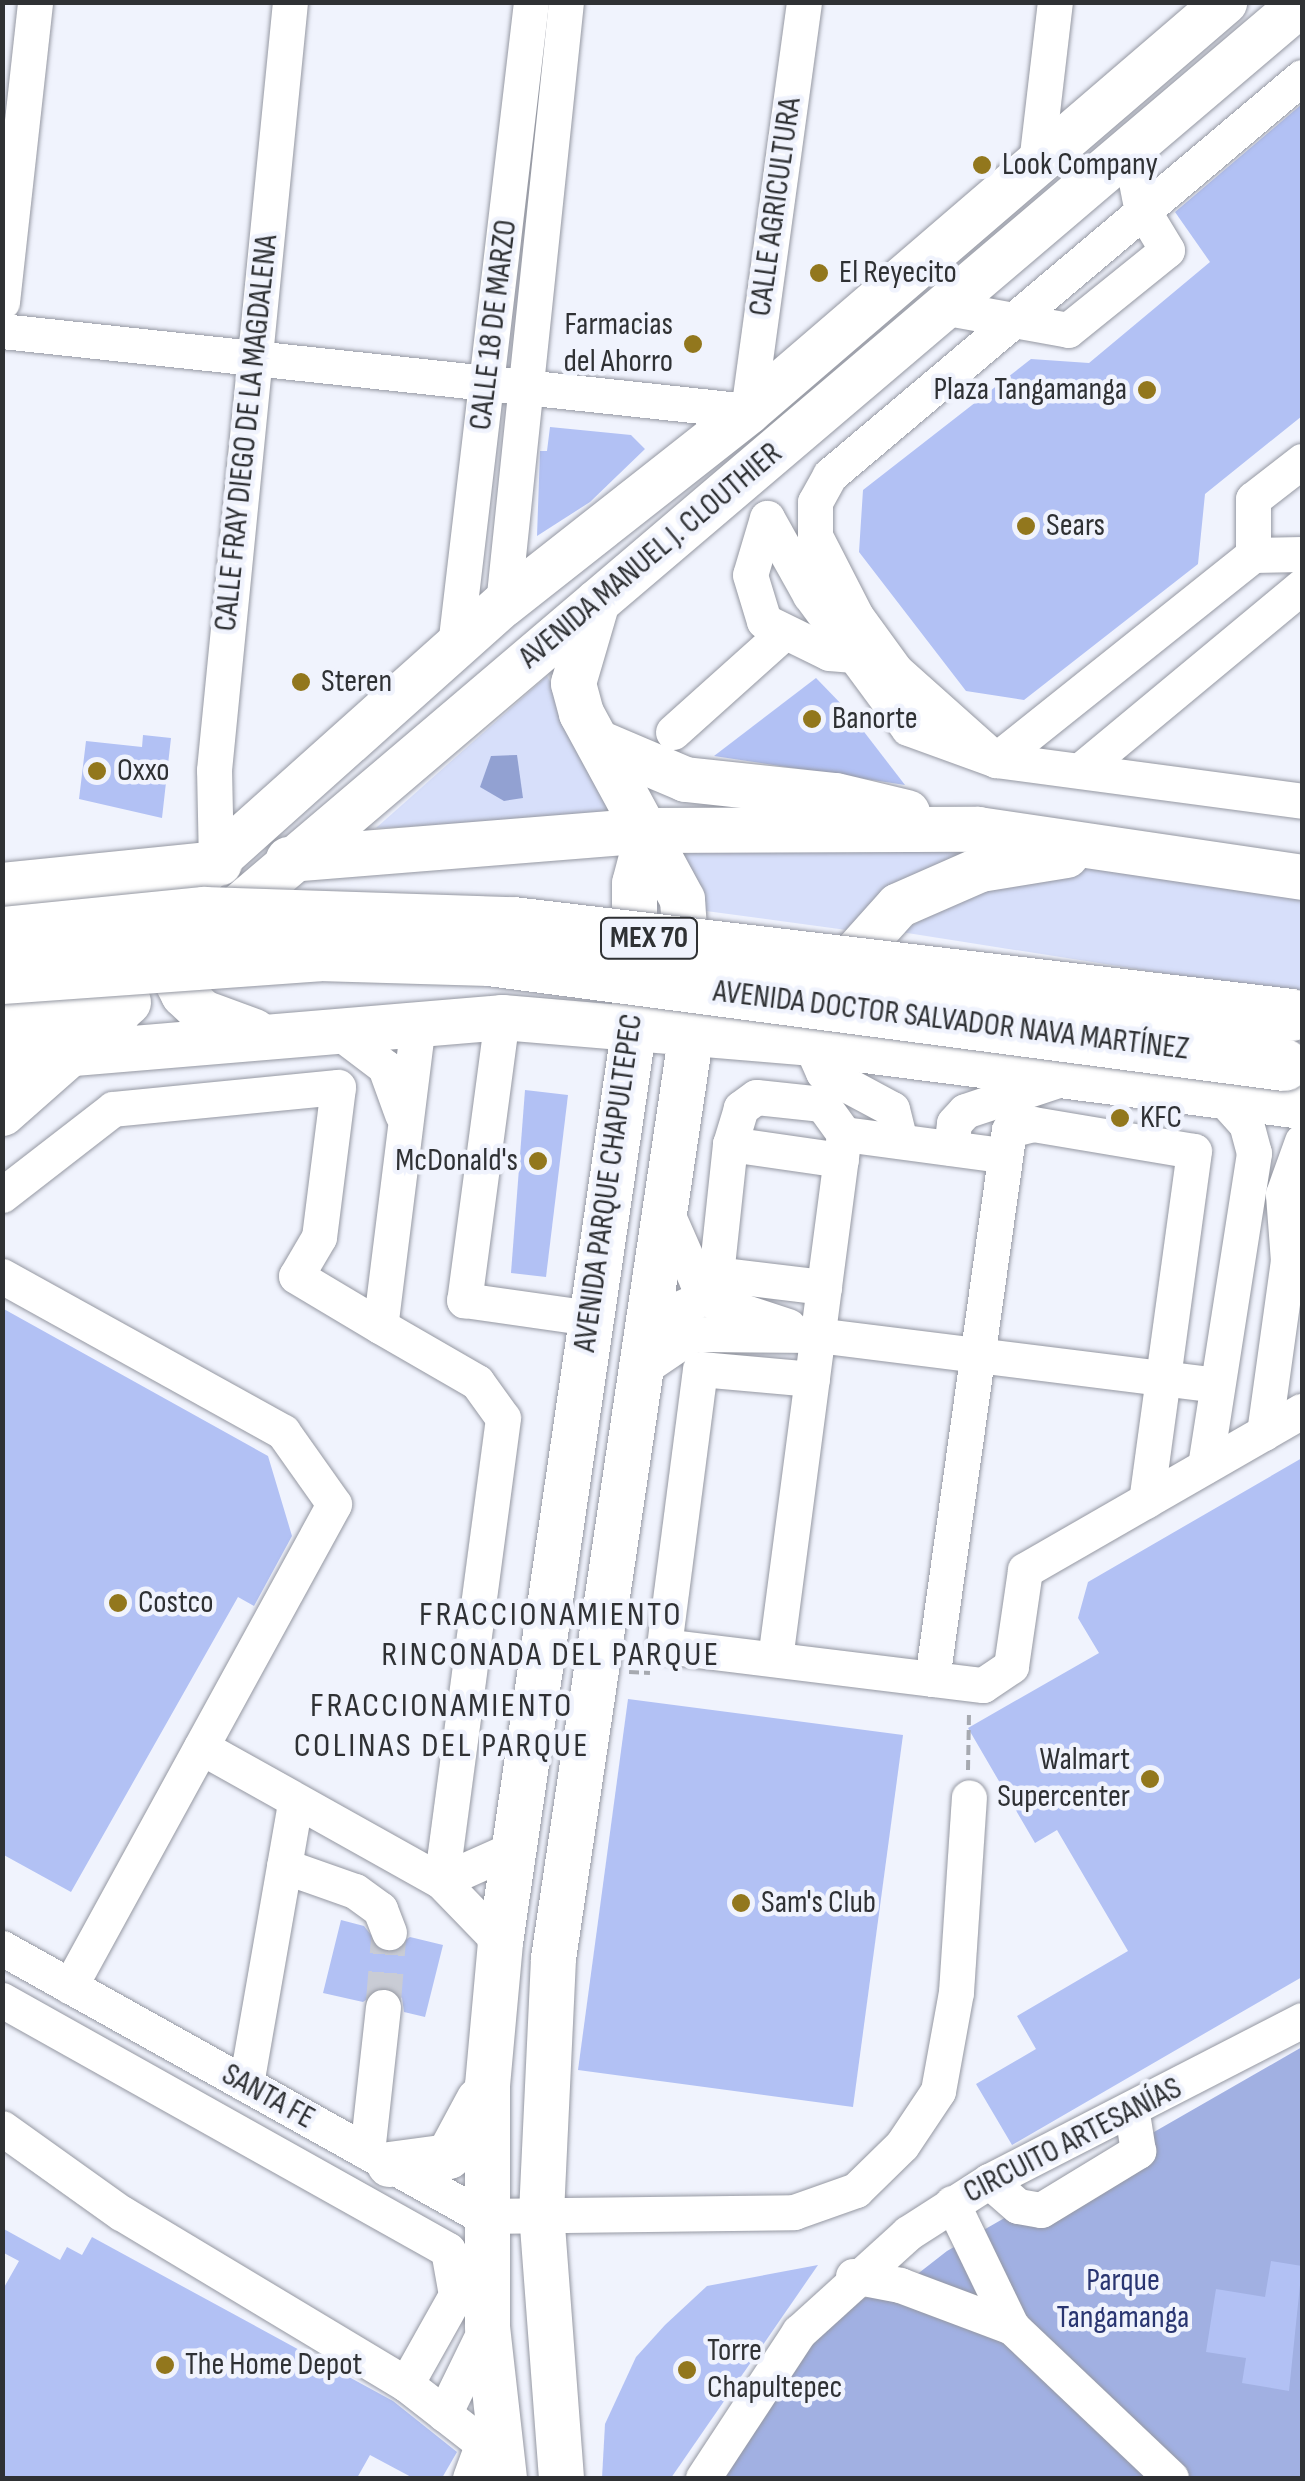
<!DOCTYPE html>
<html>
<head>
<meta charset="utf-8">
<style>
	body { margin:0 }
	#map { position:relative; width:1305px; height:2481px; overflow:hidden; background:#f0f3fd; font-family:"Sofia Sans Condensed",sans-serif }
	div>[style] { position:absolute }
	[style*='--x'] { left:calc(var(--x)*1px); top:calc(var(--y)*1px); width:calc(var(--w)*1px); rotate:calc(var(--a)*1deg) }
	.green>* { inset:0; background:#d7dffa }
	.forest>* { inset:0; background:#a1b0e2 }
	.water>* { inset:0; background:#92a1d2 }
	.building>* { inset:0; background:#b2c1f4 }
	.minor-tunnel>* { height:35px; margin-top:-17.5px; transform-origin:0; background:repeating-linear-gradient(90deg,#c9ccd5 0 35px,transparent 0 53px) }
	.path>* { height:4px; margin-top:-2px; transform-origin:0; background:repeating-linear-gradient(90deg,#a6a9b0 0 10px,transparent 0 15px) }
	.roads { filter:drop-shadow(0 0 2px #9598a2) drop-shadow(0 0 2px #9598a2) }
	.minor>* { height:35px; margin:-17.5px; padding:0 17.5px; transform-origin:17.5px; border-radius:17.5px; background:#fff }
	.major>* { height:45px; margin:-22.5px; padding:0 22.5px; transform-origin:22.5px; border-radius:22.5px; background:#fff }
	.highway>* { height:52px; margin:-26px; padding:0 26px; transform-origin:26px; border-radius:26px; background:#fff }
	.bridges { filter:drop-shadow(0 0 2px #9598a2) drop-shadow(0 0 2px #9598a2) }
	.highway-bridge>* { height:52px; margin:-26px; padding:0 26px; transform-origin:26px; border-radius:26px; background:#fff }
	.dots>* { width:28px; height:28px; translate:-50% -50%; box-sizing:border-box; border:5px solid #f0f3fd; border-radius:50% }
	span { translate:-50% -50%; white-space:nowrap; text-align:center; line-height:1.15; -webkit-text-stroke:9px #f0f3fd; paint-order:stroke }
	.shield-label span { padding:2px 8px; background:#f0f3fd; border:2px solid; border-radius:8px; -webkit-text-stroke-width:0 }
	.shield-label { font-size:30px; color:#2f3134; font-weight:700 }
	.poi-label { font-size:32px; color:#2f3134 }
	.left { translate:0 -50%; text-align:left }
	.right { translate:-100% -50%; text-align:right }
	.street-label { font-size:32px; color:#2f3134 }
	.park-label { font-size:32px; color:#293571 }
	.neighbourhood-label { font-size:35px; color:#2f3134; letter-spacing:2.5px }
	.frame { position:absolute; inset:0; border:5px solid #2f3134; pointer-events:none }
</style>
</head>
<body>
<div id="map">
	<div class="green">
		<i style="clip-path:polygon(547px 676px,627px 818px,376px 828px)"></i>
		<i style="clip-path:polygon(987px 844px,854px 931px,691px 909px,674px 851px)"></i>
		<i style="clip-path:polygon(1077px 866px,1302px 897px,1302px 995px,901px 932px,974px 889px)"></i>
	</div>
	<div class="forest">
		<i style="clip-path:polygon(1302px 2047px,1302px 2478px,719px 2478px,840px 2304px,897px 2290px,947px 2251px)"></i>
	</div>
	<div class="water">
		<i style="clip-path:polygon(517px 755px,523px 798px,504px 801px,480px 787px,491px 756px)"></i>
	</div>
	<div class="building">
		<i style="clip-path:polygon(1302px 104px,1302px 416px,1205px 494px,1198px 564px,1024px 700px,966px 691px,859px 552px,863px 490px,1031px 359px,1089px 363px,1210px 262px,1175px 212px)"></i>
		<i style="clip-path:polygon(550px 427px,631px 435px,645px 449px,590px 502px,537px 536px,540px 451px,547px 451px)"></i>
		<i style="clip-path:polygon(816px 678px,848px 711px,905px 785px,714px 756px)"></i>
		<i style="clip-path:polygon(143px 735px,171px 738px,162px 818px,79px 799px,86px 741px,142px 747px)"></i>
		<i style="clip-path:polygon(525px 1090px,568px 1095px,546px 1277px,511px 1273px)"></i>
		<i style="clip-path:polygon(2px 1308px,268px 1456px,292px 1536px,254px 1606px,238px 1597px,71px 1892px,2px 1854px)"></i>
		<i style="clip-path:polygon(1302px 1458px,1302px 1977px,1012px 2145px,976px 2084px,1036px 2049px,1017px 2016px,1128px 1951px,1057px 1830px,1035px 1843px,968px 1728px,1099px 1653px,1078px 1618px,1088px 1582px)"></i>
		<i style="clip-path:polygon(628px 1699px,903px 1735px,853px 2107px,578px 2070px)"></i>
		<i style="clip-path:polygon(341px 1920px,364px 1926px,385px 1953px,410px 1937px,443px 1945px,425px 2017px,404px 2012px,402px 1998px,386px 1986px,363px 2002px,323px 1993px)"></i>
		<i style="clip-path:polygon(2px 2228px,60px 2260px,67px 2247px,82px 2255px,92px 2237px,393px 2401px,457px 2452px,442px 2478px,413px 2478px,370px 2455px,357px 2478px,2px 2478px,2px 2291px,19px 2261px,2px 2252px)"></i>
		<i style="clip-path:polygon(1271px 2261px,1302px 2266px,1289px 2391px,1242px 2383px,1246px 2358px,1206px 2352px,1216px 2289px,1265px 2297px)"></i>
		<i style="clip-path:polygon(818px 2265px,671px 2478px,602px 2478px,605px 2424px,636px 2357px,665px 2325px,707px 2286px)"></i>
	</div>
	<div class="minor-tunnel">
		<i style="--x:383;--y:2007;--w:75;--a:-85.4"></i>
	</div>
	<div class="path">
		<i style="--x:629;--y:1672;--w:21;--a:3"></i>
		<i style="--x:968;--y:1770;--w:59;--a:-89"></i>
	</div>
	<div class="roads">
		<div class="minor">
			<i style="--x:1036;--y:163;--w:162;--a:-83.3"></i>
			<i style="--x:2;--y:302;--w:302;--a:-83.7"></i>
			<i style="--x:942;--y:307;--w:128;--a:10.3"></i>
			<i style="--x:1068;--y:330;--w:127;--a:-38.9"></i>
			<i style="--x:1167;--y:250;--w:50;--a:-121.2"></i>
			<i style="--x:1141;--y:207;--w:62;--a:-101.1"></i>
			<i style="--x:2;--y:331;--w:750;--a:6.12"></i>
			<i style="--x:748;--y:411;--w:413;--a:-82.2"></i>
			<i style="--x:767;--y:518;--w:88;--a:60.8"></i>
			<i style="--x:810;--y:595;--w:165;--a:53.6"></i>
			<i style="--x:908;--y:728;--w:94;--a:20"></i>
			<i style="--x:996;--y:760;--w:309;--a:7.6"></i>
			<i style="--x:767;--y:518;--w:59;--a:106.6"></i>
			<i style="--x:750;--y:575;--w:48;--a:73.1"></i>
			<i style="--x:764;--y:621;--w:72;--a:26.2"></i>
			<i style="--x:829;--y:653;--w:25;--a:5"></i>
			<i style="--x:854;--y:655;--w:16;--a:-35"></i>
			<i style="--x:1253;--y:555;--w:56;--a:-90"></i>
			<i style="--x:1253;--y:499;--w:62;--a:-37.8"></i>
			<i style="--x:503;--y:604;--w:605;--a:-84.03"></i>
			<i style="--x:455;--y:646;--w:648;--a:-83.27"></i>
			<i style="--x:673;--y:732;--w:145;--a:-41.9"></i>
			<i style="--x:996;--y:760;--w:134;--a:-138.3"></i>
			<i style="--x:896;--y:671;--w:68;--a:-126"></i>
			<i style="--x:856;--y:616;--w:90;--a:-117.1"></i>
			<i style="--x:815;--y:536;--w:34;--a:-90"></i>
			<i style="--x:815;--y:502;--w:31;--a:-61"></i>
			<i style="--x:830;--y:475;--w:617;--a:-40.14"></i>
			<i style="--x:996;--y:760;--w:329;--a:-38.6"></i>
			<i style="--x:1253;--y:555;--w:49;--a:-1.2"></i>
			<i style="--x:1083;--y:768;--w:285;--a:-39.7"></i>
			<i style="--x:216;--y:863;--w:93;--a:-91.2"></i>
			<i style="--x:214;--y:770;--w:772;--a:-84.35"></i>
			<i style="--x:502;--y:1017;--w:286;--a:97.6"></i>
			<i style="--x:464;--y:1300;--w:127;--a:8.1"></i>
			<i style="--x:418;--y:1023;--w:305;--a:97.1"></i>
			<i style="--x:380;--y:1326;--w:112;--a:30"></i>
			<i style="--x:477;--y:1382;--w:44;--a:54.2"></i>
			<i style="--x:503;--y:1418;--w:467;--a:97.6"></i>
			<i style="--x:335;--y:1029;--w:63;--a:37.2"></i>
			<i style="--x:385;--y:1067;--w:50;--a:70.1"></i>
			<i style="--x:810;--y:1043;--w:32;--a:66"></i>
			<i style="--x:823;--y:1072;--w:78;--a:28.2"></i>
			<i style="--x:892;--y:1109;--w:33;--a:76"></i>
			<i style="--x:844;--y:1134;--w:158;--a:7.6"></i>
			<i style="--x:730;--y:1144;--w:112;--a:8.2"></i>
			<i style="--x:951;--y:1148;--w:25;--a:-83"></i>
			<i style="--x:954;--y:1123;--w:16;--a:-47"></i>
			<i style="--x:965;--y:1111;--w:108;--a:-18.4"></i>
			<i style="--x:2;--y:1195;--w:140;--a:-37.8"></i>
			<i style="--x:113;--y:1109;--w:226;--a:-5.6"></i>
			<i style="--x:338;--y:1087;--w:151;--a:97.2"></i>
			<i style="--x:319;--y:1237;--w:45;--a:120.5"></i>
			<i style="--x:296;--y:1276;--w:98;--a:30.8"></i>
			<i style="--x:665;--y:1209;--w:80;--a:66.3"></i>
			<i style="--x:697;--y:1282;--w:27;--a:48"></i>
			<i style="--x:715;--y:1302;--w:77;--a:18.2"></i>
			<i style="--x:2;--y:1276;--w:321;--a:29"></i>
			<i style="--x:283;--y:1432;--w:88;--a:54.7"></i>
			<i style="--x:334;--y:1504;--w:550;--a:118.71"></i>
			<i style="--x:645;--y:1324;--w:70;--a:-24.4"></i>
			<i style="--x:637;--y:1372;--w:68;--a:-34.2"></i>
			<i style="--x:693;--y:1334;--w:124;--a:0.5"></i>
			<i style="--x:817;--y:1335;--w:403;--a:7.1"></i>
			<i style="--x:812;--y:1379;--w:112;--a:-174.9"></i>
			<i style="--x:700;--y:1369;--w:279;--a:97.4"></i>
			<i style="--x:664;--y:1646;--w:321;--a:7"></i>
			<i style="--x:983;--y:1685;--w:34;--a:-34"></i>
			<i style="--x:1011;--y:1666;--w:97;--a:-81.7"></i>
			<i style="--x:1025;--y:1570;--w:319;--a:-29.9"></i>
			<i style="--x:1264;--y:1433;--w:174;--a:-82.1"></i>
			<i style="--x:1288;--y:1261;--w:67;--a:-94.3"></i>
			<i style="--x:1283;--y:1194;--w:56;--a:-70.3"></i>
			<i style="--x:1205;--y:1466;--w:317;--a:-81.1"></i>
			<i style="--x:1254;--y:1153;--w:30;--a:-105"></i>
			<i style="--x:1246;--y:1124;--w:38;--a:-132"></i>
			<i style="--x:775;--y:1659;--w:530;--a:-82.51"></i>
			<i style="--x:844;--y:1134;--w:37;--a:-126"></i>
			<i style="--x:822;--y:1104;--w:66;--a:-173.9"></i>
			<i style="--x:756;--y:1097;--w:19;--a:144"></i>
			<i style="--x:741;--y:1108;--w:38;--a:107"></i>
			<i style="--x:730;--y:1144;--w:131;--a:96.1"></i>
			<i style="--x:716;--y:1274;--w:109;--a:6.9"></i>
			<i style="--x:932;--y:1679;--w:554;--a:-82.02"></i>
			<i style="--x:1009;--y:1130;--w:25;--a:-14"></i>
			<i style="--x:1033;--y:1124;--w:163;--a:9.5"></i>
			<i style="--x:1194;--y:1151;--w:353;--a:97.8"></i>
			<i style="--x:201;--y:1747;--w:275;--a:29.2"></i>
			<i style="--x:441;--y:1881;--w:85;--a:46"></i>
			<i style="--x:284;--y:1866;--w:75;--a:19.4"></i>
			<i style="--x:355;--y:1891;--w:31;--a:36"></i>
			<i style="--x:380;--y:1909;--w:25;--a:69"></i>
			<i style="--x:441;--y:1881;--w:83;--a:-24.1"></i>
			<i style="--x:2;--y:1948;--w:550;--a:29.18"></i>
			<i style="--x:482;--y:2216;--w:312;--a:-0.7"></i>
			<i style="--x:794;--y:2212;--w:66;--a:-19.5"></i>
			<i style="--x:856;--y:2190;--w:64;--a:-44.4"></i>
			<i style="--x:902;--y:2145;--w:65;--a:-56.3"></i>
			<i style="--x:938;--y:2091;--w:101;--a:-79.7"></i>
			<i style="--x:956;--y:1992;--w:195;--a:-86.2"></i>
			<i style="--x:2;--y:2000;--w:511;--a:29.27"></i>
			<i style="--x:448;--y:2250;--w:46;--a:79.9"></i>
			<i style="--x:456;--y:2295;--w:102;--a:119.3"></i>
			<i style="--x:406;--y:2384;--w:332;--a:-149"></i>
			<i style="--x:121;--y:2213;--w:146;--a:-144.5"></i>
			<i style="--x:246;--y:2084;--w:286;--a:-80.1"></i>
			<i style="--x:367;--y:2152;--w:146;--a:-83.7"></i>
			<i style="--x:989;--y:2181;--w:38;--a:41"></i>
			<i style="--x:1018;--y:2206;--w:23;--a:10"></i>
			<i style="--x:1041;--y:2210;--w:114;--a:-31.3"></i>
			<i style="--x:1138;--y:2151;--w:39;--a:-99"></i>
			<i style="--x:952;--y:2203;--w:138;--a:64.2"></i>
			<i style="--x:1012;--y:2327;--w:219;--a:43.5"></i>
			<i style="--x:853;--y:2276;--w:48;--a:10.8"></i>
			<i style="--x:900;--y:2285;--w:120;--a:20.6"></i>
			<i style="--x:406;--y:2384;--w:120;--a:37.9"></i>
			<i style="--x:444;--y:2414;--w:98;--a:-64"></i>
			<i style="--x:470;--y:2478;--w:35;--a:-70"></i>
			<i style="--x:703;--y:2478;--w:175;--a:-56.7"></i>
			<i style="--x:799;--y:2332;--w:147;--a:-42.2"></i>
			<i style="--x:908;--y:2233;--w:96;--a:-32.7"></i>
			<i style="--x:989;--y:2181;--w:352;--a:-27.2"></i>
		</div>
		<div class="major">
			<i style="--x:598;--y:742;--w:95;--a:23"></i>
			<i style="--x:685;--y:779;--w:151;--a:6.1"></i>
			<i style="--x:835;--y:795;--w:74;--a:13.3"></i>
			<i style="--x:288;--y:859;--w:361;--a:-4.6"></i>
			<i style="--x:648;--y:830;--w:330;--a:-0.2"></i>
			<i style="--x:978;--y:829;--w:328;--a:8.4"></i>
			<i style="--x:2;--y:885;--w:218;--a:-5.8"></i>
			<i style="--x:214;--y:927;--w:1428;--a:-40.37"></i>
			<i style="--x:140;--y:928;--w:487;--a:-41.8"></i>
			<i style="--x:503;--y:604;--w:312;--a:-38.2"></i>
			<i style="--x:748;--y:411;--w:628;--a:-40.67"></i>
			<i style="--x:154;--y:937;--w:64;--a:63"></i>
			<i style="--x:183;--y:994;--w:26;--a:43"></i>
			<i style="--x:202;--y:1012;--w:55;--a:20.1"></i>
			<i style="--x:854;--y:992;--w:39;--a:-89"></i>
			<i style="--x:855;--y:953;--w:64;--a:-48.1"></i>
			<i style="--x:898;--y:905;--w:90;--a:-23.7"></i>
			<i style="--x:980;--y:869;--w:87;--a:-9.2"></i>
			<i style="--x:2;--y:1059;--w:502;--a:-4.8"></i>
			<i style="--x:502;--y:1017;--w:309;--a:4.8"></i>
			<i style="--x:810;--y:1043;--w:496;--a:7.3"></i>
			<i style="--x:2;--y:1113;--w:168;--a:-41.4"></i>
			<i style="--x:389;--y:2164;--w:60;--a:-7.7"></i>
			<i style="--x:448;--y:2156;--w:64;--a:-61.8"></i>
			<i style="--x:504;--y:2478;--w:153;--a:-96.4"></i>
			<i style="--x:487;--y:2326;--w:241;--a:-90"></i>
			<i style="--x:487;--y:2085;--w:144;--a:-84.8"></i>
			<i style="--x:500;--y:1942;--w:927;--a:-81.69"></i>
			<i style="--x:634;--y:1025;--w:142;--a:-90"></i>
			<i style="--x:634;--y:883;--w:55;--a:-75.2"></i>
			<i style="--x:561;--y:2478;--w:266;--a:-94.3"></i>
			<i style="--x:541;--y:2213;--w:255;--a:-87.3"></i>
			<i style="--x:553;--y:1958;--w:937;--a:-81.53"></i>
			<i style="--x:691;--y:1031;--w:132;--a:-93.9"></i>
			<i style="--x:682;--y:899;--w:212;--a:-118.5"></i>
			<i style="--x:581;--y:713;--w:31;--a:-105"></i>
			<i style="--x:573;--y:683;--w:85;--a:-73.7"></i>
		</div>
		<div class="highway">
			<i style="--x:2;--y:1023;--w:112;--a:-4.6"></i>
		</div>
	</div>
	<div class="bridges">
		<div class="highway-bridge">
			<i style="--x:2;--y:933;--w:203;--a:-5.7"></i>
			<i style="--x:204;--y:913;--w:309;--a:1.9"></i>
			<i style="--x:513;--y:923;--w:784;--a:6.74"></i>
			<i style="--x:2;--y:978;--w:318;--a:-4.1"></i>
			<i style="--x:319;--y:955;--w:170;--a:1.7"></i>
			<i style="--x:489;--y:960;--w:802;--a:7.52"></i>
		</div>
	</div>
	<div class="dots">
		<i style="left:982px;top:165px;background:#92771d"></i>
		<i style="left:819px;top:273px;background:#92771d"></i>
		<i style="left:693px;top:344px;background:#92771d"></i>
		<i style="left:1147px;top:390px;background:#92771d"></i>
		<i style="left:1026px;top:526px;background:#92771d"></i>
		<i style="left:301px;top:682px;background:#92771d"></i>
		<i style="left:812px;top:719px;background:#92771d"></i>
		<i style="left:97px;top:771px;background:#92771d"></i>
		<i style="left:1120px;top:1118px;background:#92771d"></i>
		<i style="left:538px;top:1161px;background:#92771d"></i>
		<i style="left:118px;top:1603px;background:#92771d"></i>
		<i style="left:1150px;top:1779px;background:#92771d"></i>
		<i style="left:741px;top:1903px;background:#92771d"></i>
		<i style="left:165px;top:2365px;background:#92771d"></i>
		<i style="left:687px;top:2370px;background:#92771d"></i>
	</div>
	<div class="shield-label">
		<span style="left:649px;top:938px">MEX 70</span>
	</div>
	<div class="poi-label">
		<span class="left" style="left:1002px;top:165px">Look Company</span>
		<span class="left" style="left:839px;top:273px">El Reyecito</span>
		<span class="right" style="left:673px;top:344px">Farmacias<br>del Ahorro</span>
		<span class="right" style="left:1127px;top:390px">Plaza Tangamanga</span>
		<span class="left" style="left:1046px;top:526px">Sears</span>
		<span class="left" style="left:321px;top:682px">Steren</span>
		<span class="left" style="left:832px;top:719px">Banorte</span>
		<span class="left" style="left:117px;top:771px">Oxxo</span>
		<span class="left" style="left:1140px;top:1118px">KFC</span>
		<span class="right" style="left:518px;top:1161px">McDonald's</span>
		<span class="left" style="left:138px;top:1603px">Costco</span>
		<span class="right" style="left:1130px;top:1779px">Walmart<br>Supercenter</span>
		<span class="left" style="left:761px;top:1903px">Sam's Club</span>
		<span class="left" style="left:707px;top:2370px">Torre<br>Chapultepec</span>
		<span class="left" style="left:185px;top:2365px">The Home Depot</span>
	</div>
	<div class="street-label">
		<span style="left:776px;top:207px;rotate:-82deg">CALLE AGRICULTURA</span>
		<span style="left:494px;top:325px;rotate:-83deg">CALLE 18 DE MARZO</span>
		<span style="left:247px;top:433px;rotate:-84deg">CALLE FRAY DIEGO DE LA MAGDALENA</span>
		<span style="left:651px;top:556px;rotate:-40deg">AVENIDA MANUEL J. CLOUTHIER</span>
		<span style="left:951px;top:1021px;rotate:7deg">AVENIDA DOCTOR SALVADOR NAVA MARTÍNEZ</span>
		<span style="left:609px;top:1183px;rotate:-82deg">AVENIDA PARQUE CHAPULTEPEC</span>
		<span style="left:268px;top:2097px;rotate:29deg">SANTA FE</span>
		<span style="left:1073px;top:2141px;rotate:-27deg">CIRCUITO ARTESANÍAS</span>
	</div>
	<div class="park-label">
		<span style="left:1123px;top:2300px">Parque<br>Tangamanga</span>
	</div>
	<div class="neighbourhood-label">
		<span style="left:551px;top:1635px">FRACCIONAMIENTO<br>RINCONADA DEL PARQUE</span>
		<span style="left:442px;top:1726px">FRACCIONAMIENTO<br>COLINAS DEL PARQUE</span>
	</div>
	<div class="frame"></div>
</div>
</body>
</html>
